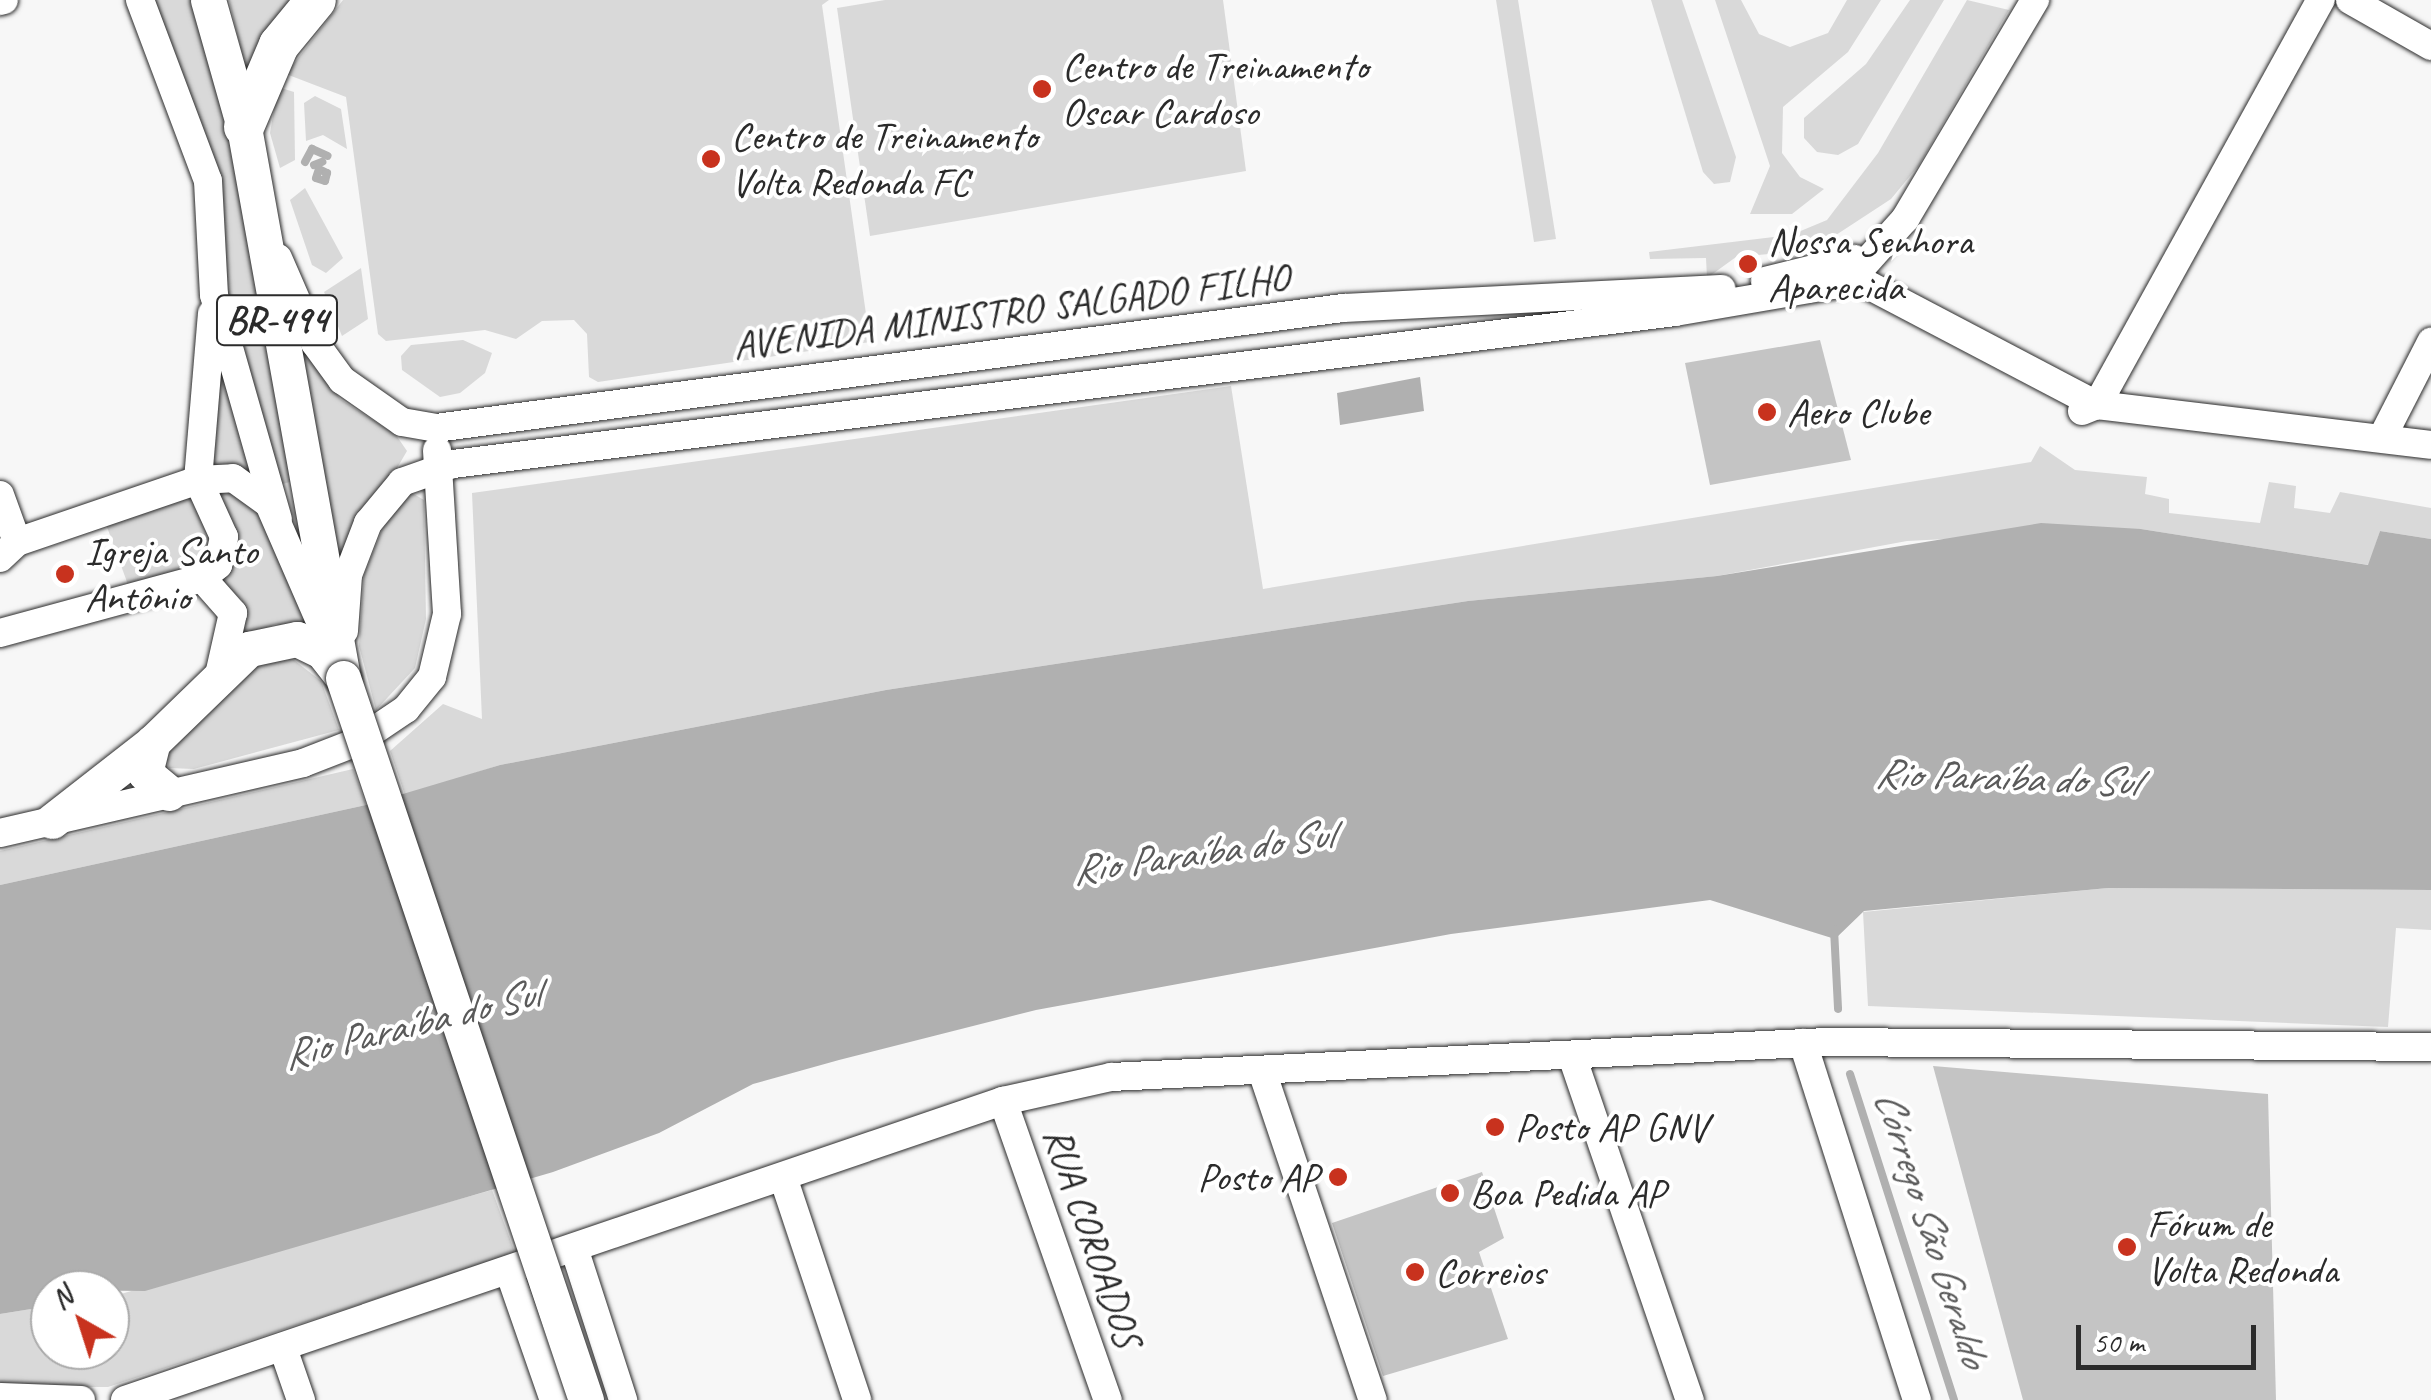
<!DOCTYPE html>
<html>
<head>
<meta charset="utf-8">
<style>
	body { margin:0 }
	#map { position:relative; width:2431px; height:1400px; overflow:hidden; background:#f7f7f7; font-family:Caveat,sans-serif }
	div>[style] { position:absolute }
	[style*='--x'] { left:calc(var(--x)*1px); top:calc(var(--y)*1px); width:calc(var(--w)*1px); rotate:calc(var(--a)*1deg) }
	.green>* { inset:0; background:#d9d9d9 }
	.water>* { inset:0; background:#b0b0b0 }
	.stream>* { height:8px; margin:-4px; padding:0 4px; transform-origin:4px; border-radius:4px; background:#b0b0b0 }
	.building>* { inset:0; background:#c4c4c4 }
	.roads { filter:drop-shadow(0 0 2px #2b2b2b) drop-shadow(0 0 2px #2b2b2b) }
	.minor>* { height:28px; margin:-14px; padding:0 14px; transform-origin:14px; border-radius:14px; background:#fff }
	.major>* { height:35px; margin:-17.5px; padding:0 17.5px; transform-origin:17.5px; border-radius:17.5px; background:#fff }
	.highway>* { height:40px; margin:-20px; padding:0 20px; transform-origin:20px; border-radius:20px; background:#fff }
	.bridges { filter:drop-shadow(0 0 2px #2b2b2b) drop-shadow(0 0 2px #2b2b2b) }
	.major-bridge>* { height:35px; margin:-17.5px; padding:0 17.5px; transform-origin:17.5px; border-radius:17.5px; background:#fff }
	.dots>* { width:28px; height:28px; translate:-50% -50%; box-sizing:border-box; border:5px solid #fff; border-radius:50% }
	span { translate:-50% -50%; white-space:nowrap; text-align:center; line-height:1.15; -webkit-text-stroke:8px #fff; paint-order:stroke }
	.shield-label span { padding:2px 8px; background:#fff; border:2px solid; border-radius:8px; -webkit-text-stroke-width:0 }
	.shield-label { font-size:38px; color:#2b2b2b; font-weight:700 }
	.poi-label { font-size:40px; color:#2b2b2b }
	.left { translate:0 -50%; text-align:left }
	.right { translate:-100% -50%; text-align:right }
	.street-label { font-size:40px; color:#2b2b2b }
	.water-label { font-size:42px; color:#5a5a5a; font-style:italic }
	.north { position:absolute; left:30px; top:1270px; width:100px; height:100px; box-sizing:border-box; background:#fff; border:2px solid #aaa; border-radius:50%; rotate:321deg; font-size:28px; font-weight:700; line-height:40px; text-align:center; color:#2b2b2b }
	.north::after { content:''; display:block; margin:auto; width:35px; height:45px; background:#c8321e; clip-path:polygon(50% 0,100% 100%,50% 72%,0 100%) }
	.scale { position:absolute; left:2076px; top:1325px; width:180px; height:45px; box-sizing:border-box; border:5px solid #2b2b2b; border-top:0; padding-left:12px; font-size:30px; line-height:35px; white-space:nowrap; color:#2b2b2b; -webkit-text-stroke:8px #fff; paint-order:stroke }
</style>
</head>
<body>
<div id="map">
	<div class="green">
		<i style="clip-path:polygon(147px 0,205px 0,297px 480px,279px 485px,227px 310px,223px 198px)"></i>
		<i style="clip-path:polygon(229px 0,304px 0,250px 87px)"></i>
		<i style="clip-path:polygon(343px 0,829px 0,822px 5px,870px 342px,598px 382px,589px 377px,587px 334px,574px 320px,542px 321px,516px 339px,485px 330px,386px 341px,378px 334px,346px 97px,286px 74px)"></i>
		<i style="clip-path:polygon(885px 0,1223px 0,1246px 171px,870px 236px,837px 8px)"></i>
		<i style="clip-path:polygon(1496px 0,1518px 0,1556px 239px,1534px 242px)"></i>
		<i style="clip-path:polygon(1651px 0,1682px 0,1736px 157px,1730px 182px,1714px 184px,1703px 172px)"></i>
		<i style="clip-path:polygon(1715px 0,1741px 0,1759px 34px,1790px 47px,1828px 33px,1847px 0,1881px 0,1848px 52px,1783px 107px,1782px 153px,1800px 177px,1824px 189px,1792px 214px,1750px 214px,1770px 166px)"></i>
		<i style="clip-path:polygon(1910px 0,1944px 0,1858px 144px,1838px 155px,1817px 152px,1804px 138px,1804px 118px,1866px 64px)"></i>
		<i style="clip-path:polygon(1967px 0,2009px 10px,1919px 165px,1891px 199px,1813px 250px,1736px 257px,1707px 278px,1706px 258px,1650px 259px,1649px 252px,1791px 235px,1827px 220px,1878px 153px)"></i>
		<i style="clip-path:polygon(278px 87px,294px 92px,295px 160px,280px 168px,270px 133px)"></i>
		<i style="clip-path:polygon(315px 96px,341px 109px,347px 149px,323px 135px,306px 141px,304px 103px)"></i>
		<i style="clip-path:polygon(305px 188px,343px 258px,326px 273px,312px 265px,290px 200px)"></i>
		<i style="clip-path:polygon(361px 268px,368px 319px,342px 336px,324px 292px)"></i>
		<i style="clip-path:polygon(218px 329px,264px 485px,206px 470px)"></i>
		<i style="clip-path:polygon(294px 333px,340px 399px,396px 435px,407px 451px,339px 567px)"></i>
		<i style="clip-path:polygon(463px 340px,492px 353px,485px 373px,460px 393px,440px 397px,402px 370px,401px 356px,411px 345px)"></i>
		<i style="clip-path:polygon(1231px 386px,1263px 589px,2031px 462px,2040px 446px,2075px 470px,2147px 477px,2145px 494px,2169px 499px,2169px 513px,2260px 523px,2269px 482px,2296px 486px,2294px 508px,2330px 513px,2340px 492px,2431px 508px,2431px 539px,2380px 531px,2369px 565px,2141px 529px,1907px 541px,1717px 576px,1468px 601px,886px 690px,500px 765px,405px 795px,390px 751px,443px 704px,482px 719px,472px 493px)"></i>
		<i style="clip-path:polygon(190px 487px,218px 559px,131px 593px,103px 516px)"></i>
		<i style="clip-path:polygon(225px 489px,255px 503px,315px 634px,276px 624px,240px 639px,242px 600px,216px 576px,236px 548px,214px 490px)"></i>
		<i style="clip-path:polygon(412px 493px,424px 500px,426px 619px,415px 668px,376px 710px,359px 646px,364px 575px,386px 520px)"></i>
		<i style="clip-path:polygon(290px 657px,321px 681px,339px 730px,194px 769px,169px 768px,165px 754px,252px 664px)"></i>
		<i style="clip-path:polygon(353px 769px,366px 805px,0 885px,0 851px)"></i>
		<i style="clip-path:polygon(2108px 888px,2431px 890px,2431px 930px,2396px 928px,2388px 1027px,1868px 1006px,1863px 912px)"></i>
		<i style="clip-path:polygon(492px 1190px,515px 1253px,108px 1387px,0 1387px,0 1314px,50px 1306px,50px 1350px,110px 1350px,110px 1297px)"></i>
	</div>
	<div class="water">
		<i style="clip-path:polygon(1420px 377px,1424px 411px,1340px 425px,1337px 393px)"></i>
		<i style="clip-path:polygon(2041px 523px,2141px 529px,2368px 565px,2380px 531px,2431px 539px,2431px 890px,2108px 888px,1864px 911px,1835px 939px,1710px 900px,1451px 934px,1036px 1010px,839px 1060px,753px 1084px,659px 1133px,553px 1172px,145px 1291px,50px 1290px,50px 1306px,0 1314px,0 885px,366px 805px,500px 765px,886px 690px,1468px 601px,1717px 576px)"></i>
	</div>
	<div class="stream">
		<i style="--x:305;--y:162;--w:15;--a:-62"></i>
		<i style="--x:312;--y:149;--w:17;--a:24"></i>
		<i style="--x:314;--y:165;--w:9;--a:-21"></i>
		<i style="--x:319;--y:169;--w:9;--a:27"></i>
		<i style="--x:327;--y:173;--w:8;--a:104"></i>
		<i style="--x:325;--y:181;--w:9;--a:-162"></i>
		<i style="--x:316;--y:178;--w:9;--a:-72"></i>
		<i style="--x:1834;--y:929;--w:80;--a:87.1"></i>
		<i style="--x:1850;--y:1074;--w:342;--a:72.3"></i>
	</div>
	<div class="building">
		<i style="clip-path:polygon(1820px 340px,1851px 460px,1710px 485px,1685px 363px)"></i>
		<i style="clip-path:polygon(1933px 1066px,2268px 1094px,2276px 1400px,2023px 1400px)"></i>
		<i style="clip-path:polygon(1482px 1172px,1504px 1238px,1479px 1252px,1508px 1339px,1383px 1376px,1332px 1223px)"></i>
	</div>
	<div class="roads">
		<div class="minor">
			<i style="--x:140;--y:0;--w:193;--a:69.4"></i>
			<i style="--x:208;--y:181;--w:114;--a:87"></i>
			<i style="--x:214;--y:295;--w:233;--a:74.1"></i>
			<i style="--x:2350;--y:0;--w:93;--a:29.6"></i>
			<i style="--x:0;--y:1;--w:4;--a:-14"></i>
			<i style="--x:278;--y:258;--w:93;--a:66.5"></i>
			<i style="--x:315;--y:343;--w:46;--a:53.9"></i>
			<i style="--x:342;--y:380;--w:73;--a:35"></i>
			<i style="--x:402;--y:422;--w:35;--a:10"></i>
			<i style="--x:436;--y:428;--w:915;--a:-7.54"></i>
			<i style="--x:1343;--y:308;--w:379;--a:-2.9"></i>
			<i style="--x:1853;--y:277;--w:276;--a:27.7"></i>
			<i style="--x:2097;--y:405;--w:336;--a:6.8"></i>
			<i style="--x:1765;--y:281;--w:92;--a:-13.9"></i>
			<i style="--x:2082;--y:411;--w:16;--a:-22"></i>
			<i style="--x:2097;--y:405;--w:463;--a:-61.1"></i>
			<i style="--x:2383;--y:436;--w:106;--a:-62.9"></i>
			<i style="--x:0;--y:495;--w:50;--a:70.1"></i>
			<i style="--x:0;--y:558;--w:23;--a:-43"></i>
			<i style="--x:17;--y:542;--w:191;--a:-18.9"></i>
			<i style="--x:198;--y:480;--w:35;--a:-3"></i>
			<i style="--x:233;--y:478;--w:44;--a:35.8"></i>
			<i style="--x:269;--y:504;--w:143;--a:66.5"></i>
			<i style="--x:202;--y:578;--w:47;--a:48.5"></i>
			<i style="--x:233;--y:613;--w:64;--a:102.7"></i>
			<i style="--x:344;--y:631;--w:56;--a:-85.9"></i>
			<i style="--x:348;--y:575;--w:56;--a:-69"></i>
			<i style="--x:368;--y:523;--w:53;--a:-50.3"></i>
			<i style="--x:402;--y:482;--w:54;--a:-19.4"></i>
			<i style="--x:453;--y:464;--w:1231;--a:-7.09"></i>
			<i style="--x:1675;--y:312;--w:160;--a:-9.7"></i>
			<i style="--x:1833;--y:285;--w:22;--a:-22"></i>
			<i style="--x:1853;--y:277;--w:78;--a:-48.1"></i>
			<i style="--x:1905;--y:219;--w:255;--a:-59.3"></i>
			<i style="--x:0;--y:633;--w:209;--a:-15.2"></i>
			<i style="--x:202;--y:578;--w:21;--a:-39"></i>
			<i style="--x:218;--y:565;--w:29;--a:-78"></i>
			<i style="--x:224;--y:537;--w:63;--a:-114.5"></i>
			<i style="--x:198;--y:480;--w:167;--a:-85.2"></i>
			<i style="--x:0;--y:833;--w:311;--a:-13"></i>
			<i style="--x:303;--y:763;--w:58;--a:-21.3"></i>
			<i style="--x:357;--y:742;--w:59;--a:-34"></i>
			<i style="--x:406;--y:709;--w:41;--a:-50.9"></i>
			<i style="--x:432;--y:677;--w:65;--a:-76.6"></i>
			<i style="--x:447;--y:614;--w:164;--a:-93.5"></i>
			<i style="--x:1803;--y:1043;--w:375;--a:72.3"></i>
			<i style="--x:1573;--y:1059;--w:361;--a:71.1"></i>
			<i style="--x:1263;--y:1074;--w:344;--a:71.4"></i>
			<i style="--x:1003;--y:1101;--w:317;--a:70.7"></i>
			<i style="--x:783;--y:1177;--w:235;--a:71.6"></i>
			<i style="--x:575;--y:1251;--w:157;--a:72.1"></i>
			<i style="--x:510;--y:1274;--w:133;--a:70.8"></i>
			<i style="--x:283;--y:1348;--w:55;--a:70.9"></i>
			<i style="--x:0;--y:1397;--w:81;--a:2.1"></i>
			<i style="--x:125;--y:1400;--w:928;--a:-18.81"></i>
			<i style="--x:1003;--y:1101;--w:111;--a:-12.5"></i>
			<i style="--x:1111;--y:1077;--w:716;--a:-2.8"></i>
			<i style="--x:1826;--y:1042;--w:605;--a:0.47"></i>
		</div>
		<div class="major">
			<i style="--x:208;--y:0;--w:132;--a:74.2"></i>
			<i style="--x:244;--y:127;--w:560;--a:79.81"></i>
			<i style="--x:169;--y:793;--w:31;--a:-140"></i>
			<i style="--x:145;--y:773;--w:32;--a:-76"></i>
			<i style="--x:153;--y:742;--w:134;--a:-44.1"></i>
			<i style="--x:249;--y:649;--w:49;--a:-11.8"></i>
			<i style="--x:297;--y:639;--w:28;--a:26"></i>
			<i style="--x:322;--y:651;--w:34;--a:52"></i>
			<i style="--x:52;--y:821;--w:128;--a:-38"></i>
		</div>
		<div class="highway">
			<i style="--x:244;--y:127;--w:89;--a:-66.9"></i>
			<i style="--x:279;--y:45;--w:58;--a:-50.6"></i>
		</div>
	</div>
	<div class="bridges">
		<div class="major-bridge">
			<i style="--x:343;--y:678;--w:762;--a:71.4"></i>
		</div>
	</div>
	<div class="dots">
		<i style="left:1042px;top:89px;background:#c8321e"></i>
		<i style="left:711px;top:159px;background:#c8321e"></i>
		<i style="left:1748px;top:264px;background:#c8321e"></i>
		<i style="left:1767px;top:412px;background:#c8321e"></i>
		<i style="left:65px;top:574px;background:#c8321e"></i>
		<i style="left:1495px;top:1127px;background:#c8321e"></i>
		<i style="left:1338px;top:1177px;background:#c8321e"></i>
		<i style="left:1450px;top:1193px;background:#c8321e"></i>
		<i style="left:2127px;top:1247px;background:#c8321e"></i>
		<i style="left:1415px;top:1272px;background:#c8321e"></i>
	</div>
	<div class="shield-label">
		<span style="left:277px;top:320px">BR-494</span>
	</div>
	<div class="poi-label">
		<span class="left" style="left:1062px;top:89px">Centro de Treinamento<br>Oscar Cardoso</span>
		<span class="left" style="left:731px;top:159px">Centro de Treinamento<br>Volta Redonda FC</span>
		<span class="left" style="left:1768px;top:264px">Nossa Senhora<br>Aparecida</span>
		<span class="left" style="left:1787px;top:412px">Aero Clube</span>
		<span class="left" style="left:85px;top:574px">Igreja Santo<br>Antônio</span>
		<span class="left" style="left:1515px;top:1127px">Posto AP GNV</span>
		<span class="right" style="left:1318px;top:1177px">Posto AP</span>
		<span class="left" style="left:1470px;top:1193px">Boa Pedida AP</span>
		<span class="left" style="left:2147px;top:1247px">Fórum de<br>Volta Redonda</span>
		<span class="left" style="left:1435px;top:1272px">Correios</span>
	</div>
	<div class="street-label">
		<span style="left:1011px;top:311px;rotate:-7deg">AVENIDA MINISTRO SALGADO FILHO</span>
		<span style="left:1093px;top:1237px;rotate:71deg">RUA COROADOS</span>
	</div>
	<div class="water-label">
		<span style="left:2006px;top:778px;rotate:2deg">Rio Paraíba do Sul</span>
		<span style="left:1202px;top:853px;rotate:-8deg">Rio Paraíba do Sul</span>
		<span style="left:411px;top:1025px;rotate:-14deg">Rio Paraíba do Sul</span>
		<span style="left:1931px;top:1228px;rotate:72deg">Córrego São Geraldo</span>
	</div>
	<div class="north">N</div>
	<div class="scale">50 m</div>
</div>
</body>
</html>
